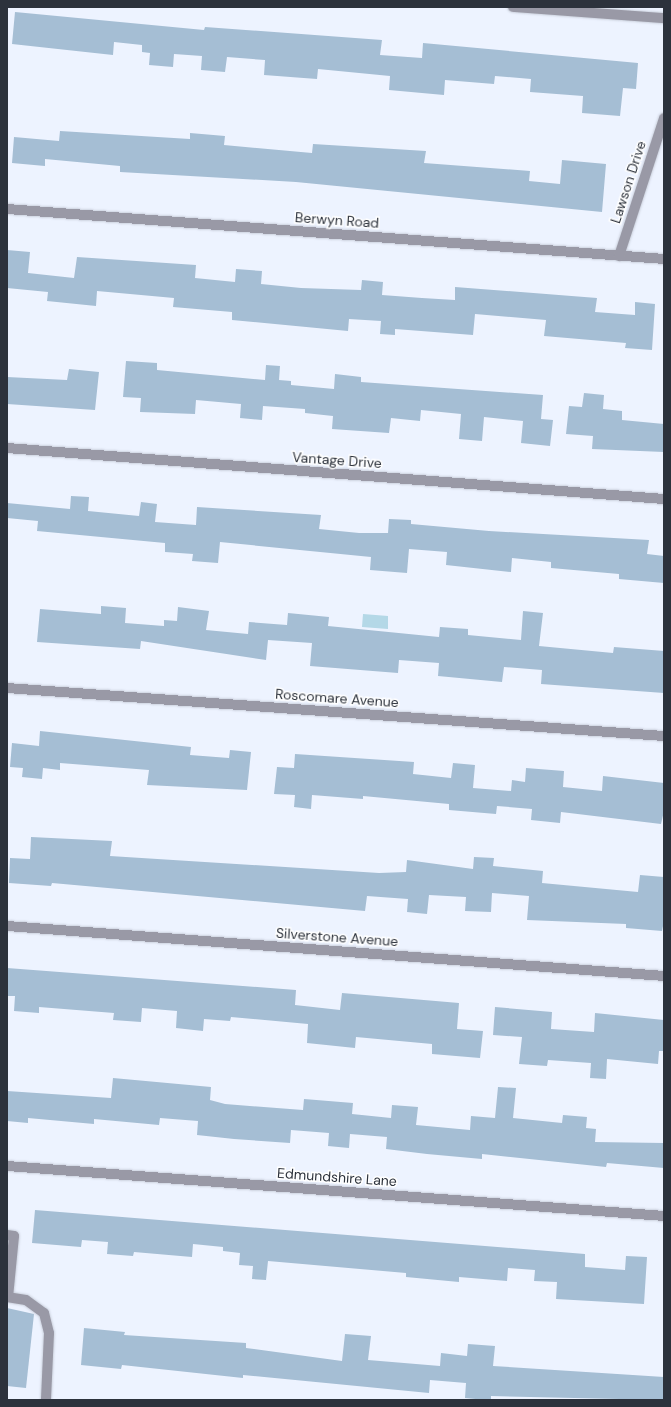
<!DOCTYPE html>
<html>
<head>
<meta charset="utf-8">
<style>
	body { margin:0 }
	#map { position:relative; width:671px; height:1407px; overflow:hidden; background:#edf3ff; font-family:"DM Sans",sans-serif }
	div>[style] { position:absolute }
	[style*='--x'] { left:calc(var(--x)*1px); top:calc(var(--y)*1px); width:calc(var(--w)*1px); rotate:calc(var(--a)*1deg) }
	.water>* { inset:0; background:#b4d8e7 }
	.building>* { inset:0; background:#a5bed4 }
	.roads { filter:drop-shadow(0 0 1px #cad0dc) drop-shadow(0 0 1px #cad0dc) }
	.minor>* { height:10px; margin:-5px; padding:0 5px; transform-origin:5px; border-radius:5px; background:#9999a6 }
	span { translate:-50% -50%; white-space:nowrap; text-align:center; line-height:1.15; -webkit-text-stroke:3px #fff; paint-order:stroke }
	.street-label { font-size:14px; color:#2c323c }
	.frame { position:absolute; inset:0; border:8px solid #2c323c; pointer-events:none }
</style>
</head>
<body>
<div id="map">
	<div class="water">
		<i style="clip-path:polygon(363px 614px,388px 616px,388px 629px,362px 627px)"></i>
	</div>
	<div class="building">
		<i style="clip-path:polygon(15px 12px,204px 30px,205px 27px,382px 40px,380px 55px,422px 58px,423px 43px,638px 63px,636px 89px,623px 88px,620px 116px,582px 113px,583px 96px,530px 92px,531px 79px,495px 76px,494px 84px,445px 80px,444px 95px,389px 90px,390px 76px,318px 69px,317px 79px,264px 75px,265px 60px,227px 57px,225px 72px,201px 70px,202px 56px,174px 54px,173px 67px,149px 65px,150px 53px,142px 52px,142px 45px,114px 42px,113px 55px,12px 44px)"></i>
		<i style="clip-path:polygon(60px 131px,190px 139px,190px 133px,225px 136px,224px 145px,312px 153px,313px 144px,426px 151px,424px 163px,530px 171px,529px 181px,560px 184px,562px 160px,606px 164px,602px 212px,296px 182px,120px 172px,120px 166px,45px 159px,45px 166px,12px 163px,14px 137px,59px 141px)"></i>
		<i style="clip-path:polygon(7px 250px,30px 252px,28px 273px,74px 278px,77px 257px,196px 265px,195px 278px,235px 282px,236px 269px,262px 271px,261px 284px,301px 288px,361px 290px,362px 280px,383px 282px,382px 295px,422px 298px,455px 300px,455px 287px,597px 298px,595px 312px,635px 315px,635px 302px,655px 304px,652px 350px,625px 348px,626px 343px,544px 336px,546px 320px,475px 314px,473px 335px,395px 329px,395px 335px,380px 334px,381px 321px,349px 319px,348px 331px,232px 320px,232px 312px,173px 307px,174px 298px,97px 291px,96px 306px,47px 301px,48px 292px,7px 288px)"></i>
		<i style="clip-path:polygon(126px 361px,157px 363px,157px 370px,265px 380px,266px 365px,280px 366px,279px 380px,291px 381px,291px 385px,334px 389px,335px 374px,361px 377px,361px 382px,543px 395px,541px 419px,553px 420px,550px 446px,521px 443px,523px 421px,484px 417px,482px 441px,459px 439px,461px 414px,421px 410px,420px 421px,391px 418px,389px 433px,332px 429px,333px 416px,305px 413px,305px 409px,263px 406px,262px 420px,240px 418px,241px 404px,196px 400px,195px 414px,140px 412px,141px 398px,123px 397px)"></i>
		<i style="clip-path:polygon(69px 369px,99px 372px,95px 410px,7px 404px,7px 377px,67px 380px)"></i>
		<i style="clip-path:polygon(584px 393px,604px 395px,603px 409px,622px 411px,622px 420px,664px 424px,664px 452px,592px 449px,593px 436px,566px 434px,569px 406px,582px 407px)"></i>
		<i style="clip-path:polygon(71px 496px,89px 497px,88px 511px,139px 516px,141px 502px,157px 504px,155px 522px,196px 525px,197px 507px,321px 515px,319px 529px,359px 533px,388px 533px,389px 519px,411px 520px,411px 524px,489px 531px,649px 540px,647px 554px,664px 556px,664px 583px,619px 579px,619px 574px,551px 568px,551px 562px,512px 558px,511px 572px,446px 565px,447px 552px,409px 549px,407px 573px,370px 570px,371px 557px,220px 542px,218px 563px,192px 561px,193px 554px,165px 552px,165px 543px,37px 531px,38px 521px,7px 518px,7px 503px,70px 509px)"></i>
		<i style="clip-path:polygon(101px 606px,126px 608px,125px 623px,164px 626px,164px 620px,177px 621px,178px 607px,209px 611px,206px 630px,248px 634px,249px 622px,287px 625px,288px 613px,329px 617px,328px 626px,439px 637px,440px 627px,468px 629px,468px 635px,521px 640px,523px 611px,543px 613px,539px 646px,613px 653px,614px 647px,664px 651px,664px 693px,541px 684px,542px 670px,504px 667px,502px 682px,438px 676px,439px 663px,399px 660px,398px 673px,310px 666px,312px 643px,268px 640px,266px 660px,141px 641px,140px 649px,37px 642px,40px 609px,101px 614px)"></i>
		<i style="clip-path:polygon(40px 731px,191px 747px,190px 755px,229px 758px,230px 750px,251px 752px,247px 790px,147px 785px,149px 770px,60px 763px,60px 770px,43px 768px,42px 779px,22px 777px,23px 768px,10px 767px,12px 743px,39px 746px)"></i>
		<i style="clip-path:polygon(295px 754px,414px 762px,413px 774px,451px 778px,453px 763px,475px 765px,473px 788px,511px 791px,512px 780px,525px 782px,526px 768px,564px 771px,563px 787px,602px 791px,603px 776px,664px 783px,664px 811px,661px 824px,561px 812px,560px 823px,531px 820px,532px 809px,497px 806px,496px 814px,449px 810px,449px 804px,363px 796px,363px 799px,312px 795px,311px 809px,294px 807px,295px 795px,274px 794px,277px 767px,294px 768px)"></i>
		<i style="clip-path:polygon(31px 837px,112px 841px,110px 856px,379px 873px,406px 872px,407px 860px,473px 869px,474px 857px,494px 858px,493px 866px,543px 871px,542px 883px,638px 892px,640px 875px,664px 877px,664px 921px,662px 931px,626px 928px,626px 924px,527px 920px,529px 896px,492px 893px,491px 912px,465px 911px,466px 897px,429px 895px,427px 914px,407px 912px,408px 899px,367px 896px,365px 911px,52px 883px,51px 886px,9px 883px,10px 858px,30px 859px)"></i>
		<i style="clip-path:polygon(7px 968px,296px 990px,295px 1005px,340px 1010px,342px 993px,459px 1003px,457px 1029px,483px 1031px,480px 1058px,432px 1054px,432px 1044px,356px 1037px,355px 1048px,307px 1043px,308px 1024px,231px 1017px,230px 1021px,204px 1019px,203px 1031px,176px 1028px,177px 1011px,142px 1008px,141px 1022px,113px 1020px,114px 1013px,39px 1007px,39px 1013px,14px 1011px,15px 996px,7px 996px)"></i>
		<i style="clip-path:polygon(495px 1007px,552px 1012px,551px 1029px,594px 1032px,595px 1013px,664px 1020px,664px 1051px,659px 1051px,658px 1064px,607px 1059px,606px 1079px,590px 1078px,591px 1063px,548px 1060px,547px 1066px,519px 1064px,522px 1037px,493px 1035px)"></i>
		<i style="clip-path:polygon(113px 1078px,211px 1087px,210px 1100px,225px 1104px,303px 1110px,304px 1099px,353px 1103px,352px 1114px,391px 1118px,392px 1105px,418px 1107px,416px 1125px,470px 1130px,471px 1116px,495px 1118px,498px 1087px,516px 1088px,513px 1118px,562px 1123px,563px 1115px,587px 1117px,586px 1128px,596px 1129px,595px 1142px,664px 1143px,664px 1168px,607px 1163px,606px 1167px,482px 1154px,482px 1159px,427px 1154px,386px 1149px,387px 1137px,350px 1134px,349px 1148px,328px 1146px,329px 1133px,291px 1130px,290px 1143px,234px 1139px,197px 1135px,198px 1121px,160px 1118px,159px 1125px,94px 1119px,94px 1124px,28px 1118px,28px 1123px,7px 1121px,7px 1091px,111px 1098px)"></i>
		<i style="clip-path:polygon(35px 1210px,585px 1254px,585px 1267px,625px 1270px,626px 1256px,647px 1257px,644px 1304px,556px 1299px,557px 1282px,534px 1281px,535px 1270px,508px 1268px,507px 1281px,459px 1277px,459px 1282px,406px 1277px,406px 1273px,268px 1261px,266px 1280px,252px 1279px,253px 1266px,239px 1265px,240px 1253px,223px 1251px,223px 1247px,193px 1244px,192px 1257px,134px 1252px,133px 1256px,107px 1254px,108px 1242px,82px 1240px,81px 1247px,32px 1243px)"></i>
		<i style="clip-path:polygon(7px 1308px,34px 1314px,26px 1388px,7px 1386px)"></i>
		<i style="clip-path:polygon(84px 1328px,125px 1332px,124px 1335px,246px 1343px,246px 1348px,342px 1361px,345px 1334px,371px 1336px,368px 1360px,440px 1366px,441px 1353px,467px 1356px,468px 1344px,495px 1346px,493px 1366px,664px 1377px,664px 1400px,491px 1396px,491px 1400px,486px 1400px,465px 1398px,466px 1383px,430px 1380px,429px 1393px,243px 1375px,243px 1378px,122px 1365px,121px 1369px,81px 1365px)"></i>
	</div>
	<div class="roads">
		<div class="minor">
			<i style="--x:513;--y:7;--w:151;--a:4.2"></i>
			<i style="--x:7;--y:209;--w:659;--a:4.35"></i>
			<i style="--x:619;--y:256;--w:145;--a:-71.9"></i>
			<i style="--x:7;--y:448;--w:659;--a:4.44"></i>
			<i style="--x:7;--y:688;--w:659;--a:4.18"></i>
			<i style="--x:7;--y:926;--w:659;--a:4.35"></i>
			<i style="--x:7;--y:1166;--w:659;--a:4.35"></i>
			<i style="--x:7;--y:1235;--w:7;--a:8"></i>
			<i style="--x:14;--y:1236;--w:61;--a:95.6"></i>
			<i style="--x:7;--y:1297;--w:19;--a:9"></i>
			<i style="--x:26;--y:1300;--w:22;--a:36"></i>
			<i style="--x:44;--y:1313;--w:21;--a:76"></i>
			<i style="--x:49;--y:1333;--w:67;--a:92.6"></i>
		</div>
	</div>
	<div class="street-label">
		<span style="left:628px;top:182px;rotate:-72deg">Lawson Drive</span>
		<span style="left:337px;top:220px;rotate:4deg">Berwyn Road</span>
		<span style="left:337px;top:460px;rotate:4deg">Vantage Drive</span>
		<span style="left:337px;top:698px;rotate:4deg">Roscomare Avenue</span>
		<span style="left:337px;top:937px;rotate:4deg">Silverstone Avenue</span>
		<span style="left:337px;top:1177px;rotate:4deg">Edmundshire Lane</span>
	</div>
	<div class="frame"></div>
</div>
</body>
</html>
